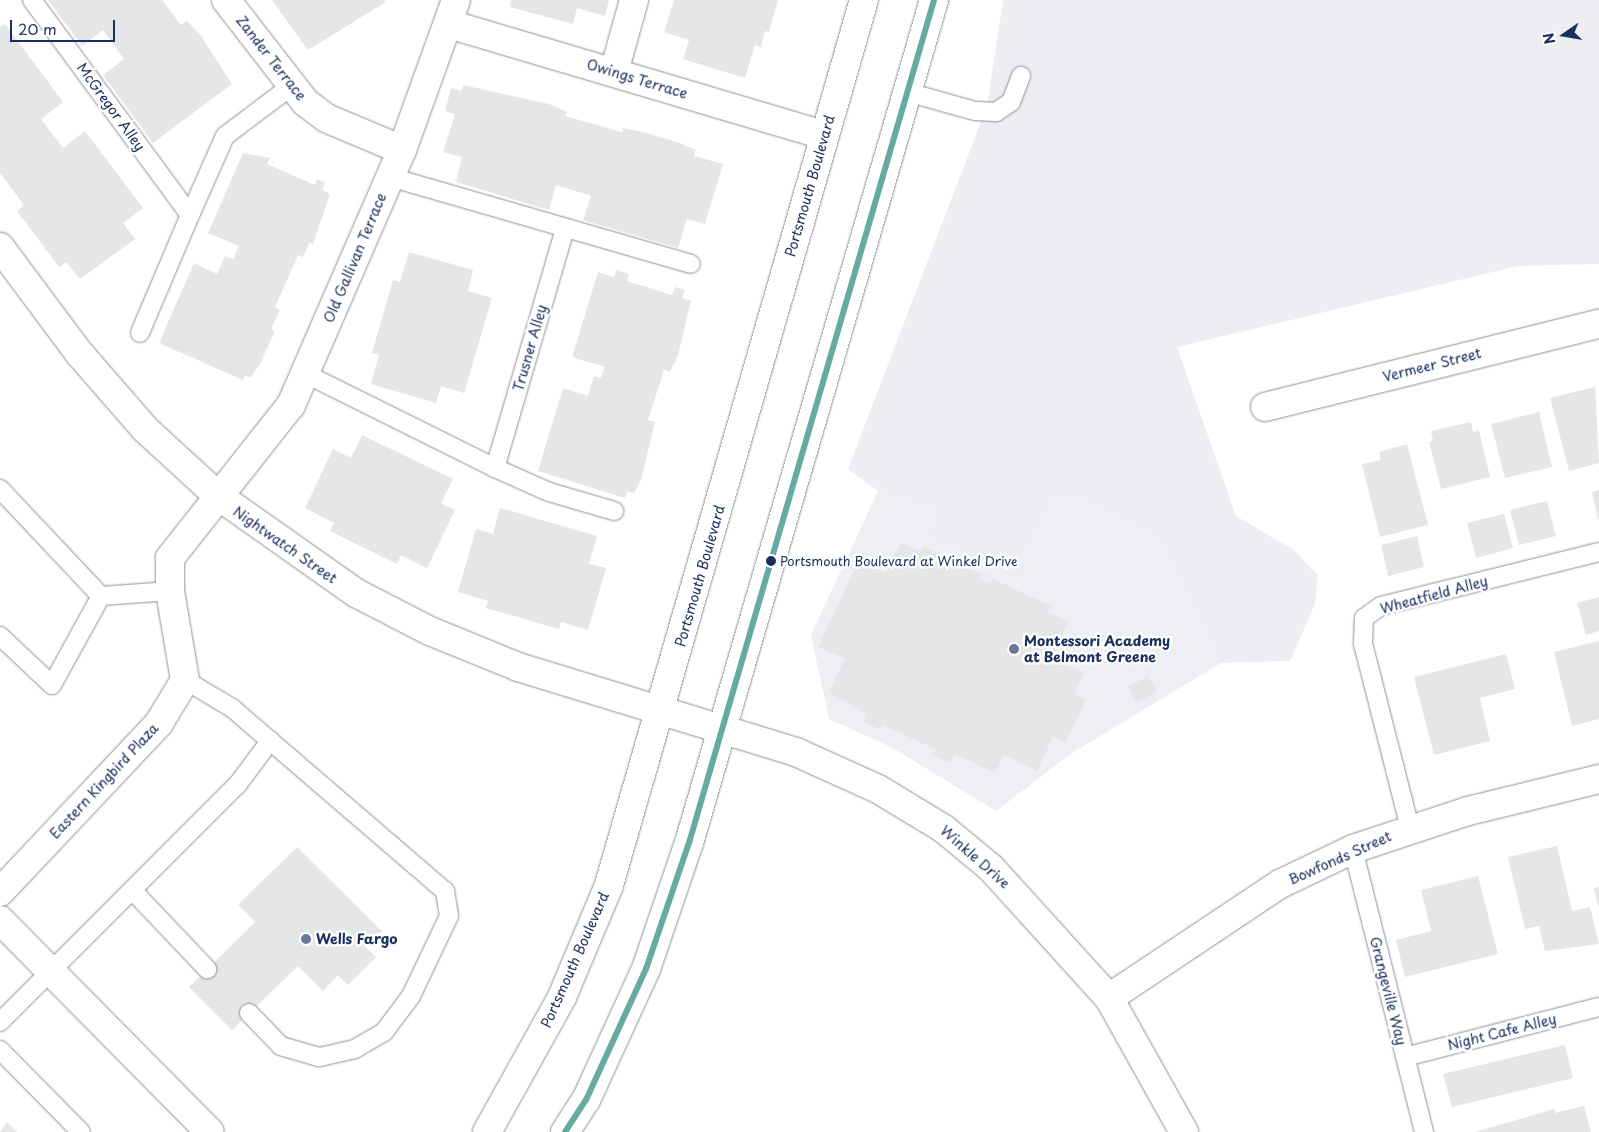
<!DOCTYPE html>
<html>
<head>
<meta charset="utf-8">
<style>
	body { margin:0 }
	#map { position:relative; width:1599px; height:1132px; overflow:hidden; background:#fff; font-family:"Playpen Sans",sans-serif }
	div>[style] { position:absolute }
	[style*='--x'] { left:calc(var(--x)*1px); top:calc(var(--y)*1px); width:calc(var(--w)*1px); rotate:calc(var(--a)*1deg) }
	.built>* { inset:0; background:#edeff3 }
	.green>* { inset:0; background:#edeef2 }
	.building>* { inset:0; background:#e5e6e8 }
	.roads { filter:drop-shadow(0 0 1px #8e929a) drop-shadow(0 0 1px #8e929a) }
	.lane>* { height:18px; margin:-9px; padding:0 9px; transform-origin:9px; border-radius:9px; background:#fff }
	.street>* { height:28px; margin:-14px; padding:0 14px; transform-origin:14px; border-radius:14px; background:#fff }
	.secondary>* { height:28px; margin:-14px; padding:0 14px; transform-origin:14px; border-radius:14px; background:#fff }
	.bus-1>* { height:6px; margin:-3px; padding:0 3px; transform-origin:3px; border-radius:3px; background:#67aaa1 }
	.dots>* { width:14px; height:14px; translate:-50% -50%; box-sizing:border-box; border:2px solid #fff; border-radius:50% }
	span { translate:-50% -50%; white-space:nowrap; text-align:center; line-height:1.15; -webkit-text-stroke:5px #fff; paint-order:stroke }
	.bus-label { font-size:13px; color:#1b2f5e }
	.left { translate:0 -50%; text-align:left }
	.street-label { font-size:14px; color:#1b2f5e }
	.poi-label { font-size:14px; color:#1b2f5e; font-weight:700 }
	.north { position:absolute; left:1539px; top:10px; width:50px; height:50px; -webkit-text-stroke:4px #fff; paint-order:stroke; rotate:257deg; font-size:14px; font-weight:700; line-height:20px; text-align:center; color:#1b2f5e }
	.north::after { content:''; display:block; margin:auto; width:18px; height:22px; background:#1b2f5e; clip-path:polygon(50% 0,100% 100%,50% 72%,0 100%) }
	.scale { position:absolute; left:10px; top:20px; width:105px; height:22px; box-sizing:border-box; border:2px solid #1b2f5e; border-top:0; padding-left:6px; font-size:15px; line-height:18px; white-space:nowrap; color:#1b2f5e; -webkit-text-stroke:4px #fff; paint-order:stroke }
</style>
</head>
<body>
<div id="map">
	<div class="built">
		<i style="clip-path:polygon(878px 491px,938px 513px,1067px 496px,1155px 536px,1221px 663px,1072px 753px,996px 811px,891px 747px,829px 719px,811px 635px)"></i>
	</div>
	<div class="green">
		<i style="clip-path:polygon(1003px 0,1599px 0,1599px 264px,1518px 266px,1177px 347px,1236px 516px,1294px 550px,1318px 576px,1315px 604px,1290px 661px,1221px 663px,1155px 536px,1067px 496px,1052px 498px,1029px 549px,1025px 582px,927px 536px,938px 513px,878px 491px,848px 469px,987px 106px)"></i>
	</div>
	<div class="building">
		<i style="clip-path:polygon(48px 0,162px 0,181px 25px,187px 21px,201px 36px,232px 84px,153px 143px,103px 75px,124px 59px,103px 30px,82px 46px)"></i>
		<i style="clip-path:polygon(272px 0,384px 0,386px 2px,308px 50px)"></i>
		<i style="clip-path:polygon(511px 0,609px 0,605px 16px,577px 8px,573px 24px,510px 7px)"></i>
		<i style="clip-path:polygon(674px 0,778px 0,769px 32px,765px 31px,761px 47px,755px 45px,745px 78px,683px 59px,689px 40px,664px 32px)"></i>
		<i style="clip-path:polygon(5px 24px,63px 102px,41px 119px,63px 148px,85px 131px,143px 208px,123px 223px,135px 239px,80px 279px,66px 262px,59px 267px,17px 211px,24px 205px,0 173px,0 27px)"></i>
		<i style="clip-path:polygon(463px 85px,549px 104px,567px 112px,565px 116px,622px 132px,623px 128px,643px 132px,677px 142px,696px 150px,694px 156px,723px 164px,705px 224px,687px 219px,678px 248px,583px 220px,591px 196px,556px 185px,549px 210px,456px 182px,462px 157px,443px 152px,455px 114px,445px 111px,451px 88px,461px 91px)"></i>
		<i style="clip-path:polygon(243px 153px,270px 158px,267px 164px,315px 185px,317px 179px,325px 183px,322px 190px,330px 194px,313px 244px,309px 243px,303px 257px,298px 255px,275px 307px,280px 310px,271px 329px,275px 331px,260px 364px,250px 378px,245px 375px,243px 380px,159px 343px,194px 263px,217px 274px,225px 256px,233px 259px,239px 246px,208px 233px)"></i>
		<i style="clip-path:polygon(409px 252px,473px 270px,468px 291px,492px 298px,464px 393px,441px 386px,436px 403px,371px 384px,379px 355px,372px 353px,393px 280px,400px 282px)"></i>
		<i style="clip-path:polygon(616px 270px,629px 274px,627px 281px,672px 295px,675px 287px,685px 290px,682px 298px,691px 301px,678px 355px,670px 372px,664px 370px,648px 420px,655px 422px,641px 480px,634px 493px,627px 491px,625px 498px,538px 471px,563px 388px,588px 396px,594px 376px,601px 378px,605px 367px,572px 357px,598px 272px,614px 277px)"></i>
		<i style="clip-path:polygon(1595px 387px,1599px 463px,1569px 471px,1550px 398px)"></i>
		<i style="clip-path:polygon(1539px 412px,1552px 467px,1505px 478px,1491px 424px)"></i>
		<i style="clip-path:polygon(1471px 422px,1473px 432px,1479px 430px,1490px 477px,1441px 489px,1429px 442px,1433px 441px,1431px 431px)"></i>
		<i style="clip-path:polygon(362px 435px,453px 479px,441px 503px,455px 510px,427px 568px,401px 555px,397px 564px,330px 531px,334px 523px,305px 508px,333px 449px,351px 458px)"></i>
		<i style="clip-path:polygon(1407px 444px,1428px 525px,1380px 537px,1362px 464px,1381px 460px,1379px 452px)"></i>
		<i style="clip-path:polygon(1599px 490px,1599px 519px,1598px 519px,1592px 492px)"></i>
		<i style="clip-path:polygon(1547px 501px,1556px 536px,1519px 545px,1510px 510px)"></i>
		<i style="clip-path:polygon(500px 508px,597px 536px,589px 564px,606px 568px,588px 630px,561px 622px,559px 629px,486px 608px,488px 601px,458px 592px,476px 529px,493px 534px)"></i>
		<i style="clip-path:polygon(1504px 514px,1513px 548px,1476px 558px,1467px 523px)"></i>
		<i style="clip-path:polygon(1417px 536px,1424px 567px,1388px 576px,1381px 545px)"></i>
		<i style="clip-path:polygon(901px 542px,921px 552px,924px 546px,982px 574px,980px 579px,990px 584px,993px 579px,1051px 606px,1048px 612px,1068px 622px,1052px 658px,1084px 673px,1074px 694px,1086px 700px,1065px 743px,1053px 737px,1037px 771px,1004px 755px,995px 773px,955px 754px,950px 763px,932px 755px,935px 749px,883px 725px,881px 730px,864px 722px,867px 715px,829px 692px,845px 659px,818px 647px,859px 560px,886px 573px)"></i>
		<i style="clip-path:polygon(1599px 597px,1599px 631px,1586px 635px,1577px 603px)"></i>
		<i style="clip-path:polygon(1599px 641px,1599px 719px,1572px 726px,1554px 652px)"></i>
		<i style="clip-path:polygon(1506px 654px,1515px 689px,1480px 698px,1490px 741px,1434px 755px,1414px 677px)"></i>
		<i style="clip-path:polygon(1148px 676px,1157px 691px,1137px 703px,1128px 687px)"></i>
		<i style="clip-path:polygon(1557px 846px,1572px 911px,1590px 907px,1599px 944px,1545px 951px,1539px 926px,1525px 929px,1508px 857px)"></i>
		<i style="clip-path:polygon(297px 847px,382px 931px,366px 947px,376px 957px,348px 985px,338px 975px,323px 991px,298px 966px,232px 1030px,189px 987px,255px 922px,238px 905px)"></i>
		<i style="clip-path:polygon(1478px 876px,1498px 954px,1405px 977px,1396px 940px,1431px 931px,1421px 890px)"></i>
		<i style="clip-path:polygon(1599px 887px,1599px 906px,1598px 906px,1594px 888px)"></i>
		<i style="clip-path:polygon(1565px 1045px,1573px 1078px,1452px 1107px,1443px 1074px)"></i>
		<i style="clip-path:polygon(1584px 1106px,1591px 1132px,1475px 1132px,1554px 1109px,1555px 1113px)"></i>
		<i style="clip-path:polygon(7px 1122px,17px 1132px,0 1132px)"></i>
	</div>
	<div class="roads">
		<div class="lane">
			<i style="--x:32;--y:0;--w:267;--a:53.7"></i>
			<i style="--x:190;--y:215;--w:128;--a:113"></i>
			<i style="--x:907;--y:92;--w:71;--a:15.6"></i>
			<i style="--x:975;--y:111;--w:21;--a:3"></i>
			<i style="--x:996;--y:112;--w:18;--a:-34"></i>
			<i style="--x:1011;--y:102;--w:28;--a:-69"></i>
			<i style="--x:390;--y:177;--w:313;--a:16.1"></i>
			<i style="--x:190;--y:215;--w:86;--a:-66.1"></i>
			<i style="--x:225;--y:136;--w:81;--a:-37"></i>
			<i style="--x:306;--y:374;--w:211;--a:26.4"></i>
			<i style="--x:495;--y:468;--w:59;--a:24"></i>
			<i style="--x:549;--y:492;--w:68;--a:16.3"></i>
			<i style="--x:495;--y:468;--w:250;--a:-73.7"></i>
			<i style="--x:0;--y:489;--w:147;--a:46.7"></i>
			<i style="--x:101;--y:596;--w:69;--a:-4.1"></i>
			<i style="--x:0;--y:636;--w:71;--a:43.3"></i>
			<i style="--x:52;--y:685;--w:102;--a:-61.2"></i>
			<i style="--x:185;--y:680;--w:55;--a:30.8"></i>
			<i style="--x:232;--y:708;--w:281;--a:40.7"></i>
			<i style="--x:445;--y:891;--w:25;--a:81"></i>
			<i style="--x:449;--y:916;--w:89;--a:115.4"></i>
			<i style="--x:411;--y:996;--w:45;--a:126.9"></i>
			<i style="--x:384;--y:1032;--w:34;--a:150"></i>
			<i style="--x:355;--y:1049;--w:37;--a:167"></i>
			<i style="--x:319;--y:1057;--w:40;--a:-164"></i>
			<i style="--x:281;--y:1046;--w:46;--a:-134.1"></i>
			<i style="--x:1410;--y:828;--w:191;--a:-104.3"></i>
			<i style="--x:1363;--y:643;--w:25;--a:-88"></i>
			<i style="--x:1364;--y:618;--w:21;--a:-35"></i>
			<i style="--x:1381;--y:606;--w:225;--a:-13.9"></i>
			<i style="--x:1353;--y:849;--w:292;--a:75.9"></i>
			<i style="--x:133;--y:891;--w:108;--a:46.5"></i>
			<i style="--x:0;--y:1022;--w:337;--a:-45"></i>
			<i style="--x:238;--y:784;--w:54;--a:-53.3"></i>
			<i style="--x:0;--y:1050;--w:115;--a:45.4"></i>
			<i style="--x:1405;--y:1057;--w:200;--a:-14.5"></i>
		</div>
		<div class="street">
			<i style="--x:226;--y:0;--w:129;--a:52.2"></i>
			<i style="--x:305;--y:102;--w:26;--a:37"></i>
			<i style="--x:326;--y:118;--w:82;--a:22.8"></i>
			<i style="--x:449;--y:24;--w:391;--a:16.5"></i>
			<i style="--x:614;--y:72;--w:75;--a:-74.5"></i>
			<i style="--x:0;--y:247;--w:132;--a:53.3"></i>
			<i style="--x:79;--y:353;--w:101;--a:49"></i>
			<i style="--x:145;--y:429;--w:98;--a:42.5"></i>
			<i style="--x:217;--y:495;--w:170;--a:35.2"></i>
			<i style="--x:356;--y:593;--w:83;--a:27.2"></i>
			<i style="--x:430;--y:631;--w:95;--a:22.2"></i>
			<i style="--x:518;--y:667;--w:291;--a:17"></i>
			<i style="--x:796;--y:752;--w:90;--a:24.3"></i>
			<i style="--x:878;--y:789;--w:77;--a:31.2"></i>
			<i style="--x:944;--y:829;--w:61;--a:39.7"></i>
			<i style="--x:991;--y:868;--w:176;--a:47.8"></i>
			<i style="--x:1109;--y:998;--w:154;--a:60.8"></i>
			<i style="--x:1265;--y:407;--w:344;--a:-14"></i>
			<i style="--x:0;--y:892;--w:232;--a:-46.7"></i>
			<i style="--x:159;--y:723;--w:50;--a:-58.8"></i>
			<i style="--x:185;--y:680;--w:90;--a:-99.6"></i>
			<i style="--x:170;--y:591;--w:33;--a:-90"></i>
			<i style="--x:170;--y:558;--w:195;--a:-51.7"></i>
			<i style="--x:291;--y:405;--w:278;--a:-66.5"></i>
			<i style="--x:402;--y:150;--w:159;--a:-70.2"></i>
			<i style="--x:0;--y:920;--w:298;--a:45.3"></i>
			<i style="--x:1109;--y:998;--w:206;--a:-33.7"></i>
			<i style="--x:1280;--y:884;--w:81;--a:-25.6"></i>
			<i style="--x:1353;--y:849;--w:121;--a:-18.3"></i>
			<i style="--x:1468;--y:811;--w:135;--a:-13.7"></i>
		</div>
		<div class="secondary">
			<i style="--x:487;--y:1132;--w:154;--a:-60.9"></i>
			<i style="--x:562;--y:997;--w:121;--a:-67.2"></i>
			<i style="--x:609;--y:885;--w:921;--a:-73.93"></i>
			<i style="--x:565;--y:1132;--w:38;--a:-57"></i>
			<i style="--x:586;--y:1100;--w:144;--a:-65.4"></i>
			<i style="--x:646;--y:969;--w:133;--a:-71.2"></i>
			<i style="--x:689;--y:843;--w:878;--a:-73.79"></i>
		</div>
	</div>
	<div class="bus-1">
		<i style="--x:565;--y:1132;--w:38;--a:-57"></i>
		<i style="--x:586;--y:1100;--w:144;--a:-65.4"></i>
		<i style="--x:646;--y:969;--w:133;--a:-71.2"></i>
		<i style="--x:689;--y:843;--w:878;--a:-73.79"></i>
	</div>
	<div class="dots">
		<i style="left:771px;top:561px;background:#1b2f5e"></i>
		<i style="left:1014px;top:649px;background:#6b7896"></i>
		<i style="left:306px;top:939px;background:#6b7896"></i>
	</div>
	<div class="bus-label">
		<span class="left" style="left:780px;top:561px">Portsmouth Boulevard at Winkel Drive</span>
	</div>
	<div class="street-label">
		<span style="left:271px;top:58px;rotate:52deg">Zander Terrace</span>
		<span style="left:637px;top:79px;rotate:17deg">Owings Terrace</span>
		<span style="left:111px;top:107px;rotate:54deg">McGregor Alley</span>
		<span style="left:810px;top:186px;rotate:-74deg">Portsmouth Boulevard</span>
		<span style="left:355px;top:258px;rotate:-67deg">Old Gallivan Terrace</span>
		<span style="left:530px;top:348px;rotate:-74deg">Trusner Alley</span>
		<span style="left:1432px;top:365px;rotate:-14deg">Vermeer Street</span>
		<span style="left:285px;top:545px;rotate:35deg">Nightwatch Street</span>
		<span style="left:700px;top:576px;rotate:-74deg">Portsmouth Boulevard</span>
		<span style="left:1434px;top:595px;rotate:-15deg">Wheatfield Alley</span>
		<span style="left:104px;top:781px;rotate:-47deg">Eastern Kingbird Plaza</span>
		<span style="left:975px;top:857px;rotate:41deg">Winkle Drive</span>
		<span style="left:1340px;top:858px;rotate:-24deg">Bowfonds Street</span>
		<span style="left:575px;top:960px;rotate:-66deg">Portsmouth Boulevard</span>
		<span style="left:1388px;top:991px;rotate:76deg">Grangeville Way</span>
		<span style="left:1502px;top:1032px;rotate:-14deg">Night Cafe Alley</span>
	</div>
	<div class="poi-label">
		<span class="left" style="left:1024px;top:649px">Montessori Academy<br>at Belmont Greene</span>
		<span class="left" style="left:316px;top:939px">Wells Fargo</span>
	</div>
	<div class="north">N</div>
	<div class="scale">20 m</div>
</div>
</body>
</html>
